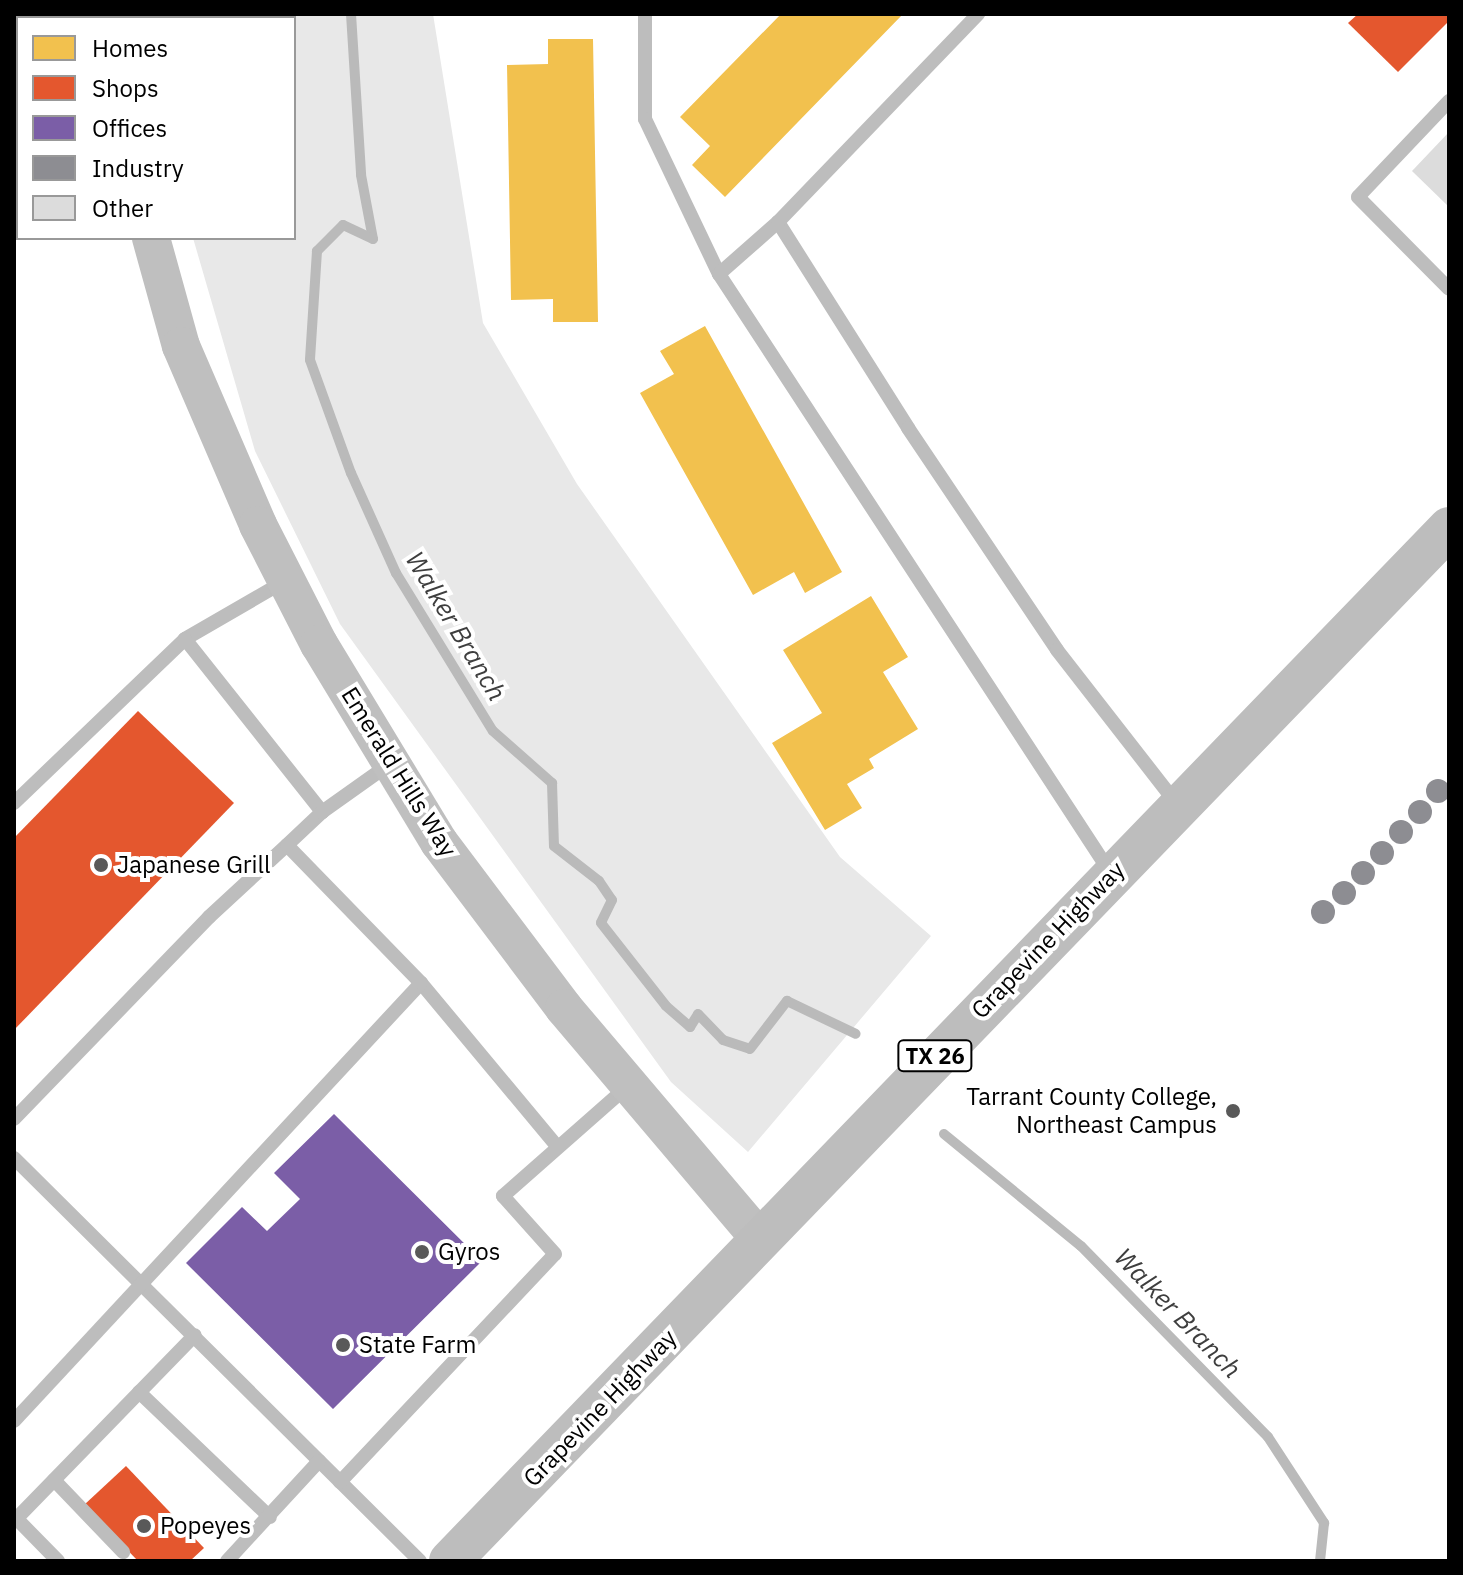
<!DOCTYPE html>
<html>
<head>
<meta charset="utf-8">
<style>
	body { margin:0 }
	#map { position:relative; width:1463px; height:1575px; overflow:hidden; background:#fff; font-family:"IBM Plex Sans",sans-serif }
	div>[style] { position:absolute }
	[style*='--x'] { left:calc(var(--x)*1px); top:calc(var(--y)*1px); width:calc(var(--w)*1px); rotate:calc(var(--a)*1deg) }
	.green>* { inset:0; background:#e8e8e8 }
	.homes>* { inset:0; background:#f2c14e }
	.shops>* { inset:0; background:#e4572e }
	.offices>* { inset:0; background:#7b5ea7 }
	.industry>* { inset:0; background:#8d8d92 }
	.round { border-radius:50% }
	.stream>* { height:10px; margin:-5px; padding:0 5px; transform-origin:5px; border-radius:5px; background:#bababa }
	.building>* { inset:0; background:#dcdcdc }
	.lane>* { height:14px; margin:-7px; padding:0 7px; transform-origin:7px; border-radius:7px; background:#bdbdbd }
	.secondary>* { height:38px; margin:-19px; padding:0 19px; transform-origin:19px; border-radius:19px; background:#bfbfbf }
	.primary>* { height:42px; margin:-21px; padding:0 21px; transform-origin:21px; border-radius:21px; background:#bdbdbd }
	.dots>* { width:22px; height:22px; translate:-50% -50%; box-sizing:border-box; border:4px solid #fff; border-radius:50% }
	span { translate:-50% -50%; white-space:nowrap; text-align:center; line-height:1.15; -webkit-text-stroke:8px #fff; paint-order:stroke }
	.shield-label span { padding:2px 6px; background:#fff; border:2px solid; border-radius:6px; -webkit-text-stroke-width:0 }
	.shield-label { font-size:22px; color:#000; font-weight:700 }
	.street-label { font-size:24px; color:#000 }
	.poi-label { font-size:24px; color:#000 }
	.left { translate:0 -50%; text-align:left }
	.right { translate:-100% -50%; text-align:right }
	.water-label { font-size:26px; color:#3e3e3e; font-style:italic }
	.frame { position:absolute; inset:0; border:16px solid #000; pointer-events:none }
	.legend { position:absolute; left:16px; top:16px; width:280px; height:224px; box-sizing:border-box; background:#fff; border:2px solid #999; margin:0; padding:10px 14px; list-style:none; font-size:24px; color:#000 }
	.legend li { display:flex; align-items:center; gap:16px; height:40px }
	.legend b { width:40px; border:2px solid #999 }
</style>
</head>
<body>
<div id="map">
	<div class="green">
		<i style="clip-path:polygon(153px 14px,433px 14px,483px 323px,577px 484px,840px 857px,931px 936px,748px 1152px,671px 1082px,340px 624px,255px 451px,193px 238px,294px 238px,294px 18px)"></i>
	</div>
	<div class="homes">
		<i style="clip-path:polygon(781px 14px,903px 14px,725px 197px,692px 165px,710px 146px,680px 117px)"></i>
		<i style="clip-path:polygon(548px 39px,593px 39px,598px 322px,553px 322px,553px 299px,511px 300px,507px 65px,548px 64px)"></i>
		<i style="clip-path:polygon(705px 326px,842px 572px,805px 593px,794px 572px,753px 595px,640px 393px,674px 374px,660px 351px)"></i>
		<i style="clip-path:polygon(871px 596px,908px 657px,883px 672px,918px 729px,869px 759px,874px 768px,847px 784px,862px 808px,825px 830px,772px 743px,822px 713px,783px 650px)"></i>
	</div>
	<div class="shops">
		<i style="clip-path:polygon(1358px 14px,1449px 14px,1449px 21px,1398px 72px,1348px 23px)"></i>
		<i style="clip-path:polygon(138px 711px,234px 803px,14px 1030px,14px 838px)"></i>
		<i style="clip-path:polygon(126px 1466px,204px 1548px,190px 1561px,138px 1561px,84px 1505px)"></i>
	</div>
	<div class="offices">
		<i style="clip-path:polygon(334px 1114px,482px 1261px,333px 1409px,186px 1263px,242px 1207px,267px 1231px,300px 1199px,274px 1173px)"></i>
	</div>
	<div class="industry">
		<i class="round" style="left:1426px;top:779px;width:24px;height:24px"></i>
		<i class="round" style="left:1408px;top:800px;width:24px;height:24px"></i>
		<i class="round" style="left:1389px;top:820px;width:24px;height:24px"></i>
		<i class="round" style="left:1370px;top:841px;width:24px;height:24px"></i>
		<i class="round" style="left:1351px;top:861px;width:24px;height:24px"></i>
		<i class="round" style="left:1332px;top:881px;width:24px;height:24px"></i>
		<i class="round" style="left:1311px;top:900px;width:24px;height:24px"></i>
	</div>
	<div class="stream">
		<i style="--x:351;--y:14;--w:161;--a:86.4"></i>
		<i style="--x:361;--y:175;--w:65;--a:79.4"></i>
		<i style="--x:373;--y:239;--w:33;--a:-155"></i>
		<i style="--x:343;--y:225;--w:37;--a:135"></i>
		<i style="--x:317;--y:251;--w:109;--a:93.7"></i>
		<i style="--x:310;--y:360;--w:120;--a:70.1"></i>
		<i style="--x:351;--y:473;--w:110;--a:65.8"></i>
		<i style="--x:396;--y:573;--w:185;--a:58.5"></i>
		<i style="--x:493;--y:731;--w:79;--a:41.4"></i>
		<i style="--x:552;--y:783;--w:63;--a:88.2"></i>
		<i style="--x:554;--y:846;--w:57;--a:37.9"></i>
		<i style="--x:599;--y:881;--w:23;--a:56"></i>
		<i style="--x:612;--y:900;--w:25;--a:116"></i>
		<i style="--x:601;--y:923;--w:105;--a:51.9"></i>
		<i style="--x:666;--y:1006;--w:32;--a:41"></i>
		<i style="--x:690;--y:1027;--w:15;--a:-58"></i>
		<i style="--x:698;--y:1014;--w:36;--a:46"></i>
		<i style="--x:723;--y:1040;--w:28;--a:18"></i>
		<i style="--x:750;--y:1049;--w:61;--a:-52.4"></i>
		<i style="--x:787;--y:1001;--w:76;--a:25.6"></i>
		<i style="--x:944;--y:1134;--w:177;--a:39.3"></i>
		<i style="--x:1081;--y:1246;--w:267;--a:45.6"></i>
		<i style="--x:1268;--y:1437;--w:103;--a:56.9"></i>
		<i style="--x:1324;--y:1523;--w:38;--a:96"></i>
	</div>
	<div class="building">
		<i style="clip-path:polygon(1449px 132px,1449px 207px,1412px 171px)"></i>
	</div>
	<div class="lane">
		<i style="--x:645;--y:14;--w:105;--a:90"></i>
		<i style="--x:645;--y:119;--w:172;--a:64.5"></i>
		<i style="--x:719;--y:274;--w:714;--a:56.82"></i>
		<i style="--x:1449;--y:101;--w:132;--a:133.5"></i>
		<i style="--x:1358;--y:197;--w:129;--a:45.3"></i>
		<i style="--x:14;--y:149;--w:5;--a:-37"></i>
		<i style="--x:778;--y:222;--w:244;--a:57.7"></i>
		<i style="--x:908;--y:428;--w:267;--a:56.1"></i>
		<i style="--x:1057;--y:650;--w:194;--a:52.1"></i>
		<i style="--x:719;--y:274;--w:79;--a:-41.4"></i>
		<i style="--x:778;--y:222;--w:289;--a:-46.1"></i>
		<i style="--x:285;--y:581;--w:116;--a:149.9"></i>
		<i style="--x:185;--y:639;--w:221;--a:51.6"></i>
		<i style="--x:14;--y:803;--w:237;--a:-43.8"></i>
		<i style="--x:421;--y:983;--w:212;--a:50.2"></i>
		<i style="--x:14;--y:1119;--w:281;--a:-46"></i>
		<i style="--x:209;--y:917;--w:106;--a:-42.7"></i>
		<i style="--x:14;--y:1158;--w:572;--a:44.79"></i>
		<i style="--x:139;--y:1392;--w:181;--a:43.7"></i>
		<i style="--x:14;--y:1421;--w:598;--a:-47.1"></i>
		<i style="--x:421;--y:983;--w:192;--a:-134.2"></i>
		<i style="--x:287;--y:845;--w:48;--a:-43.3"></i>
		<i style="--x:322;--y:812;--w:85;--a:-35.4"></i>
		<i style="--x:54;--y:1480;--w:100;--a:46.2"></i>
		<i style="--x:340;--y:1482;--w:313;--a:-46.7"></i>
		<i style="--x:555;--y:1254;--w:78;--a:-131.9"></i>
		<i style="--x:503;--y:1196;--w:168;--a:-41.4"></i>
		<i style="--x:14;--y:1516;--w:63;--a:45.6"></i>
		<i style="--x:17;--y:1518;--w:255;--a:-45.8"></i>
		<i style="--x:227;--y:1561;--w:136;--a:-47.4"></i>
	</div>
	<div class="secondary">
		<i style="--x:118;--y:14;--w:4;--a:90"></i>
		<i style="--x:151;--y:238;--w:112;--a:74.5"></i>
		<i style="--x:181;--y:346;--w:195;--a:66.7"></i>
		<i style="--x:258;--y:525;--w:134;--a:62.9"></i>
		<i style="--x:319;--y:644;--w:232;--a:58.8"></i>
		<i style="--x:439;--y:842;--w:208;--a:53"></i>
		<i style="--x:564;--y:1008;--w:304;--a:49.7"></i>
	</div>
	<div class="primary">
		<i style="--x:450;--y:1561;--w:1437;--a:-45.96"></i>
	</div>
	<div class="dots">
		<i style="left:101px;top:865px;background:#595959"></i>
		<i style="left:1233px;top:1111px;background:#595959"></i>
		<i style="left:422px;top:1252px;background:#595959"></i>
		<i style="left:343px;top:1345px;background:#595959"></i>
		<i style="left:144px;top:1526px;background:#595959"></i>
	</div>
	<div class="shield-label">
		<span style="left:935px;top:1056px">TX 26</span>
	</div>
	<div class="street-label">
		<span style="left:399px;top:772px;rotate:58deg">Emerald Hills Way</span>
		<span style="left:1048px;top:940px;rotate:-46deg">Grapevine Highway</span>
		<span style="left:600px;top:1408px;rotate:-46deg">Grapevine Highway</span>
	</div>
	<div class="poi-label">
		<span class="left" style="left:117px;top:865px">Japanese Grill</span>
		<span class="right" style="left:1217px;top:1111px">Tarrant County College,<br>Northeast Campus</span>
		<span class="left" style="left:438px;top:1252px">Gyros</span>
		<span class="left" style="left:359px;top:1345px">State Farm</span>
		<span class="left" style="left:160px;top:1526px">Popeyes</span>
	</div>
	<div class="water-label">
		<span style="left:456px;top:626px;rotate:59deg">Walker Branch</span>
		<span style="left:1178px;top:1313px;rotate:46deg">Walker Branch</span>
	</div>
	<div class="frame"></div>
	<ul class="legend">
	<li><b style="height:22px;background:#f2c14e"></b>Homes</li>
	<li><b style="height:22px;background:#e4572e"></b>Shops</li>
	<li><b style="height:22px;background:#7b5ea7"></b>Offices</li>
	<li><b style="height:22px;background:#8d8d92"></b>Industry</li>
	<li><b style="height:22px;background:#dcdcdc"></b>Other</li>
	</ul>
</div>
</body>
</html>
